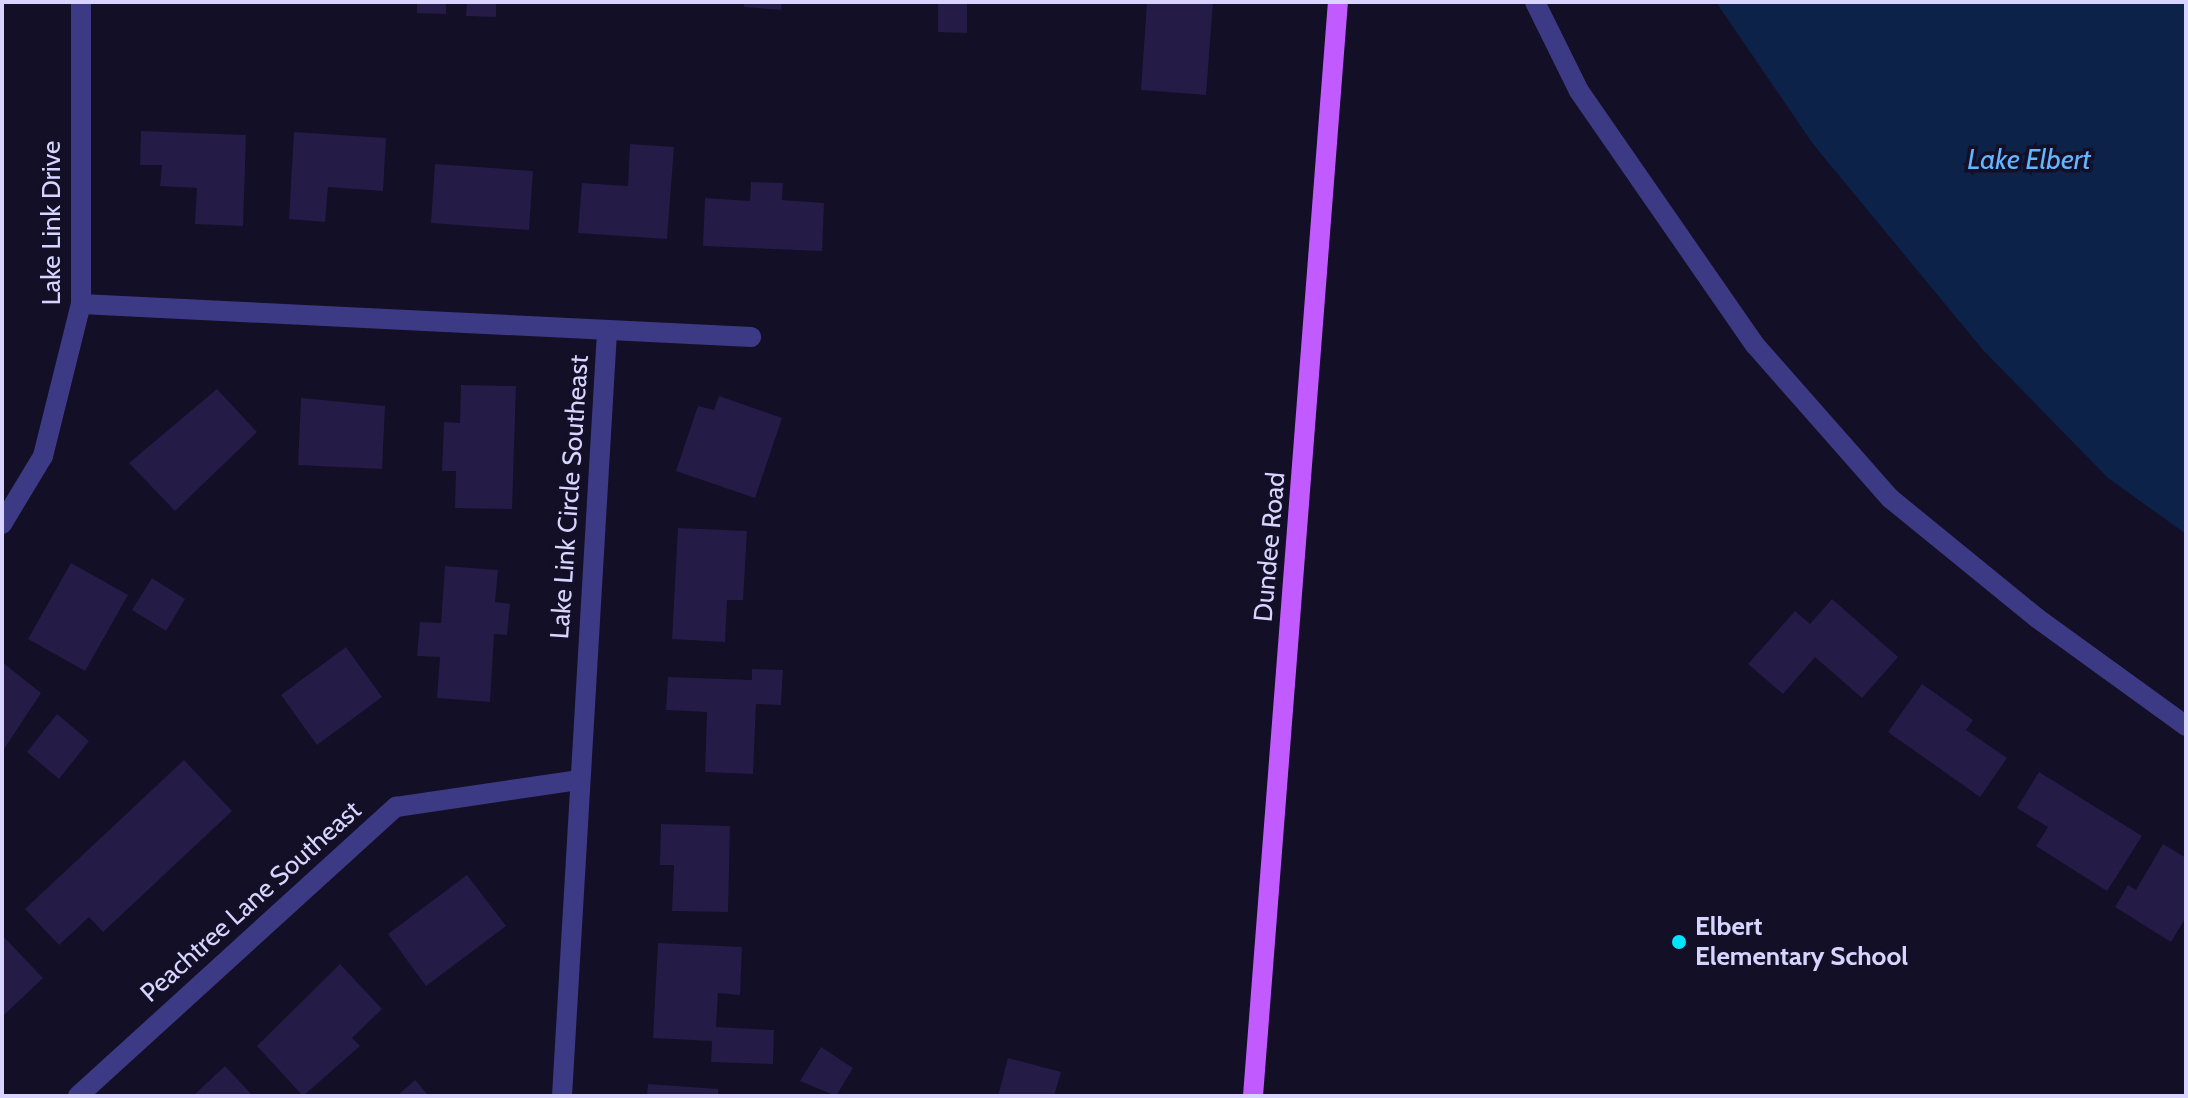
<!DOCTYPE html>
<html>
<head>
<meta charset="utf-8">
<style>
	body { margin:0 }
	#map { position:relative; width:2188px; height:1098px; overflow:hidden; background:#130f26; font-family:Cabin,sans-serif }
	div>[style] { position:absolute }
	[style*='--x'] { left:calc(var(--x)*1px); top:calc(var(--y)*1px); width:calc(var(--w)*1px); rotate:calc(var(--a)*1deg) }
	.water>* { inset:0; background:#0c2248 }
	.building>* { inset:0; background:#241b47 }
	.minor>* { height:20px; margin:-10px; padding:0 10px; transform-origin:10px; border-radius:10px; background:#3d3a85 }
	.major>* { height:20px; margin:-10px; padding:0 10px; transform-origin:10px; border-radius:10px; background:#c25bff }
	.dots>* { width:22px; height:22px; translate:-50% -50%; box-sizing:border-box; border:4px solid #130f26; border-radius:50% }
	span { translate:-50% -50%; white-space:nowrap; text-align:center; line-height:1.15; -webkit-text-stroke:7px #130f26; paint-order:stroke }
	.street-label { font-size:26px; color:#d9d4ff }
	.poi-label { font-size:26px; color:#d9d4ff; font-weight:700 }
	.left { translate:0 -50%; text-align:left }
	.water-label { font-size:28px; color:#62b6ff; font-style:italic }
	.frame { position:absolute; inset:0; border:4px solid #d9d4ff; pointer-events:none }
</style>
</head>
<body>
<div id="map">
	<div class="water">
		<i style="clip-path:polygon(1716px 2px,2186px 2px,2186px 534px,2108px 478px,1983px 350px,1813px 144px)"></i>
	</div>
	<div class="building">
		<i style="clip-path:polygon(417px 2px,446px 2px,446px 14px,417px 13px)"></i>
		<i style="clip-path:polygon(467px 2px,496px 2px,496px 17px,466px 16px)"></i>
		<i style="clip-path:polygon(744px 2px,782px 2px,781px 10px,744px 7px)"></i>
		<i style="clip-path:polygon(938px 2px,967px 2px,967px 33px,938px 32px)"></i>
		<i style="clip-path:polygon(1147px 2px,1213px 2px,1206px 95px,1141px 90px)"></i>
		<i style="clip-path:polygon(141px 131px,246px 135px,243px 226px,195px 224px,197px 188px,160px 186px,162px 165px,140px 165px)"></i>
		<i style="clip-path:polygon(294px 132px,386px 138px,383px 191px,328px 187px,325px 222px,289px 219px)"></i>
		<i style="clip-path:polygon(630px 144px,674px 147px,667px 239px,578px 233px,582px 183px,628px 186px)"></i>
		<i style="clip-path:polygon(435px 164px,533px 171px,529px 230px,431px 223px)"></i>
		<i style="clip-path:polygon(751px 182px,783px 183px,782px 200px,824px 203px,822px 251px,703px 246px,705px 198px,750px 201px)"></i>
		<i style="clip-path:polygon(461px 385px,516px 386px,512px 509px,455px 508px,456px 471px,442px 471px,444px 422px,460px 423px)"></i>
		<i style="clip-path:polygon(217px 389px,257px 432px,175px 511px,129px 463px)"></i>
		<i style="clip-path:polygon(719px 396px,782px 418px,755px 498px,676px 471px,698px 406px,714px 410px)"></i>
		<i style="clip-path:polygon(301px 398px,385px 406px,382px 469px,298px 465px)"></i>
		<i style="clip-path:polygon(678px 528px,747px 531px,743px 600px,727px 600px,725px 642px,672px 639px)"></i>
		<i style="clip-path:polygon(71px 563px,128px 595px,85px 671px,28px 639px)"></i>
		<i style="clip-path:polygon(445px 566px,498px 570px,495px 602px,510px 604px,507px 635px,494px 634px,490px 702px,437px 698px,440px 657px,417px 656px,420px 622px,441px 623px)"></i>
		<i style="clip-path:polygon(152px 578px,185px 599px,166px 631px,132px 610px)"></i>
		<i style="clip-path:polygon(1832px 599px,1898px 657px,1862px 698px,1815px 657px,1783px 694px,1748px 664px,1795px 611px,1810px 624px)"></i>
		<i style="clip-path:polygon(346px 647px,382px 697px,317px 745px,281px 695px)"></i>
		<i style="clip-path:polygon(2px 662px,41px 693px,2px 752px)"></i>
		<i style="clip-path:polygon(752px 669px,783px 670px,781px 705px,756px 704px,753px 774px,705px 772px,707px 712px,666px 710px,668px 677px,752px 680px)"></i>
		<i style="clip-path:polygon(1922px 684px,1973px 720px,1966px 730px,2007px 758px,1980px 797px,1888px 732px)"></i>
		<i style="clip-path:polygon(57px 714px,89px 741px,59px 779px,27px 752px)"></i>
		<i style="clip-path:polygon(184px 760px,232px 811px,103px 932px,89px 917px,59px 945px,25px 909px)"></i>
		<i style="clip-path:polygon(2039px 772px,2142px 836px,2107px 891px,2036px 846px,2048px 827px,2017px 808px)"></i>
		<i style="clip-path:polygon(661px 824px,730px 826px,728px 912px,672px 911px,674px 865px,660px 865px)"></i>
		<i style="clip-path:polygon(2163px 844px,2186px 858px,2186px 917px,2171px 942px,2115px 907px,2128px 885px,2136px 890px)"></i>
		<i style="clip-path:polygon(467px 875px,506px 926px,426px 986px,388px 934px)"></i>
		<i style="clip-path:polygon(2px 935px,43px 978px,2px 1017px)"></i>
		<i style="clip-path:polygon(658px 943px,742px 947px,740px 995px,718px 993px,716px 1027px,774px 1030px,773px 1064px,711px 1062px,712px 1041px,653px 1038px)"></i>
		<i style="clip-path:polygon(340px 964px,382px 1009px,352px 1038px,360px 1046px,303px 1096px,257px 1046px)"></i>
		<i style="clip-path:polygon(821px 1047px,853px 1068px,836px 1096px,800px 1081px)"></i>
		<i style="clip-path:polygon(1008px 1058px,1061px 1072px,1054px 1096px,998px 1096px)"></i>
		<i style="clip-path:polygon(225px 1066px,253px 1096px,193px 1096px)"></i>
		<i style="clip-path:polygon(415px 1080px,429px 1096px,397px 1096px)"></i>
		<i style="clip-path:polygon(648px 1084px,718px 1089px,718px 1096px,647px 1096px)"></i>
	</div>
	<div class="minor">
		<i style="--x:1535;--y:2;--w:99;--a:63.7"></i>
		<i style="--x:1579;--y:91;--w:309;--a:55.3"></i>
		<i style="--x:1755;--y:345;--w:205;--a:48.6"></i>
		<i style="--x:1891;--y:499;--w:188;--a:39.2"></i>
		<i style="--x:2037;--y:618;--w:184;--a:35.9"></i>
		<i style="--x:81;--y:304;--w:671;--a:2.82"></i>
		<i style="--x:2;--y:524;--w:79;--a:-58.9"></i>
		<i style="--x:43;--y:456;--w:157;--a:-76"></i>
		<i style="--x:81;--y:304;--w:302;--a:-90"></i>
		<i style="--x:78;--y:1096;--w:430;--a:-42.3"></i>
		<i style="--x:396;--y:807;--w:184;--a:-8.4"></i>
		<i style="--x:562;--y:1096;--w:766;--a:-86.63"></i>
	</div>
	<div class="major">
		<i style="--x:1253;--y:1096;--w:1097;--a:-85.56"></i>
	</div>
	<div class="dots">
		<i style="left:1679px;top:942px;background:#00e5ff"></i>
	</div>
	<div class="street-label">
		<span style="left:52px;top:223px;rotate:-90deg">Lake Link Drive</span>
		<span style="left:570px;top:497px;rotate:-86deg">Lake Link Circle Southeast</span>
		<span style="left:1270px;top:547px;rotate:-85deg">Dundee Road</span>
		<span style="left:251px;top:902px;rotate:-42deg">Peachtree Lane Southeast</span>
	</div>
	<div class="poi-label">
		<span class="left" style="left:1695px;top:942px">Elbert<br>Elementary School</span>
	</div>
	<div class="water-label">
		<span style="left:2029px;top:159px">Lake Elbert</span>
	</div>
	<div class="frame"></div>
</div>
</body>
</html>
